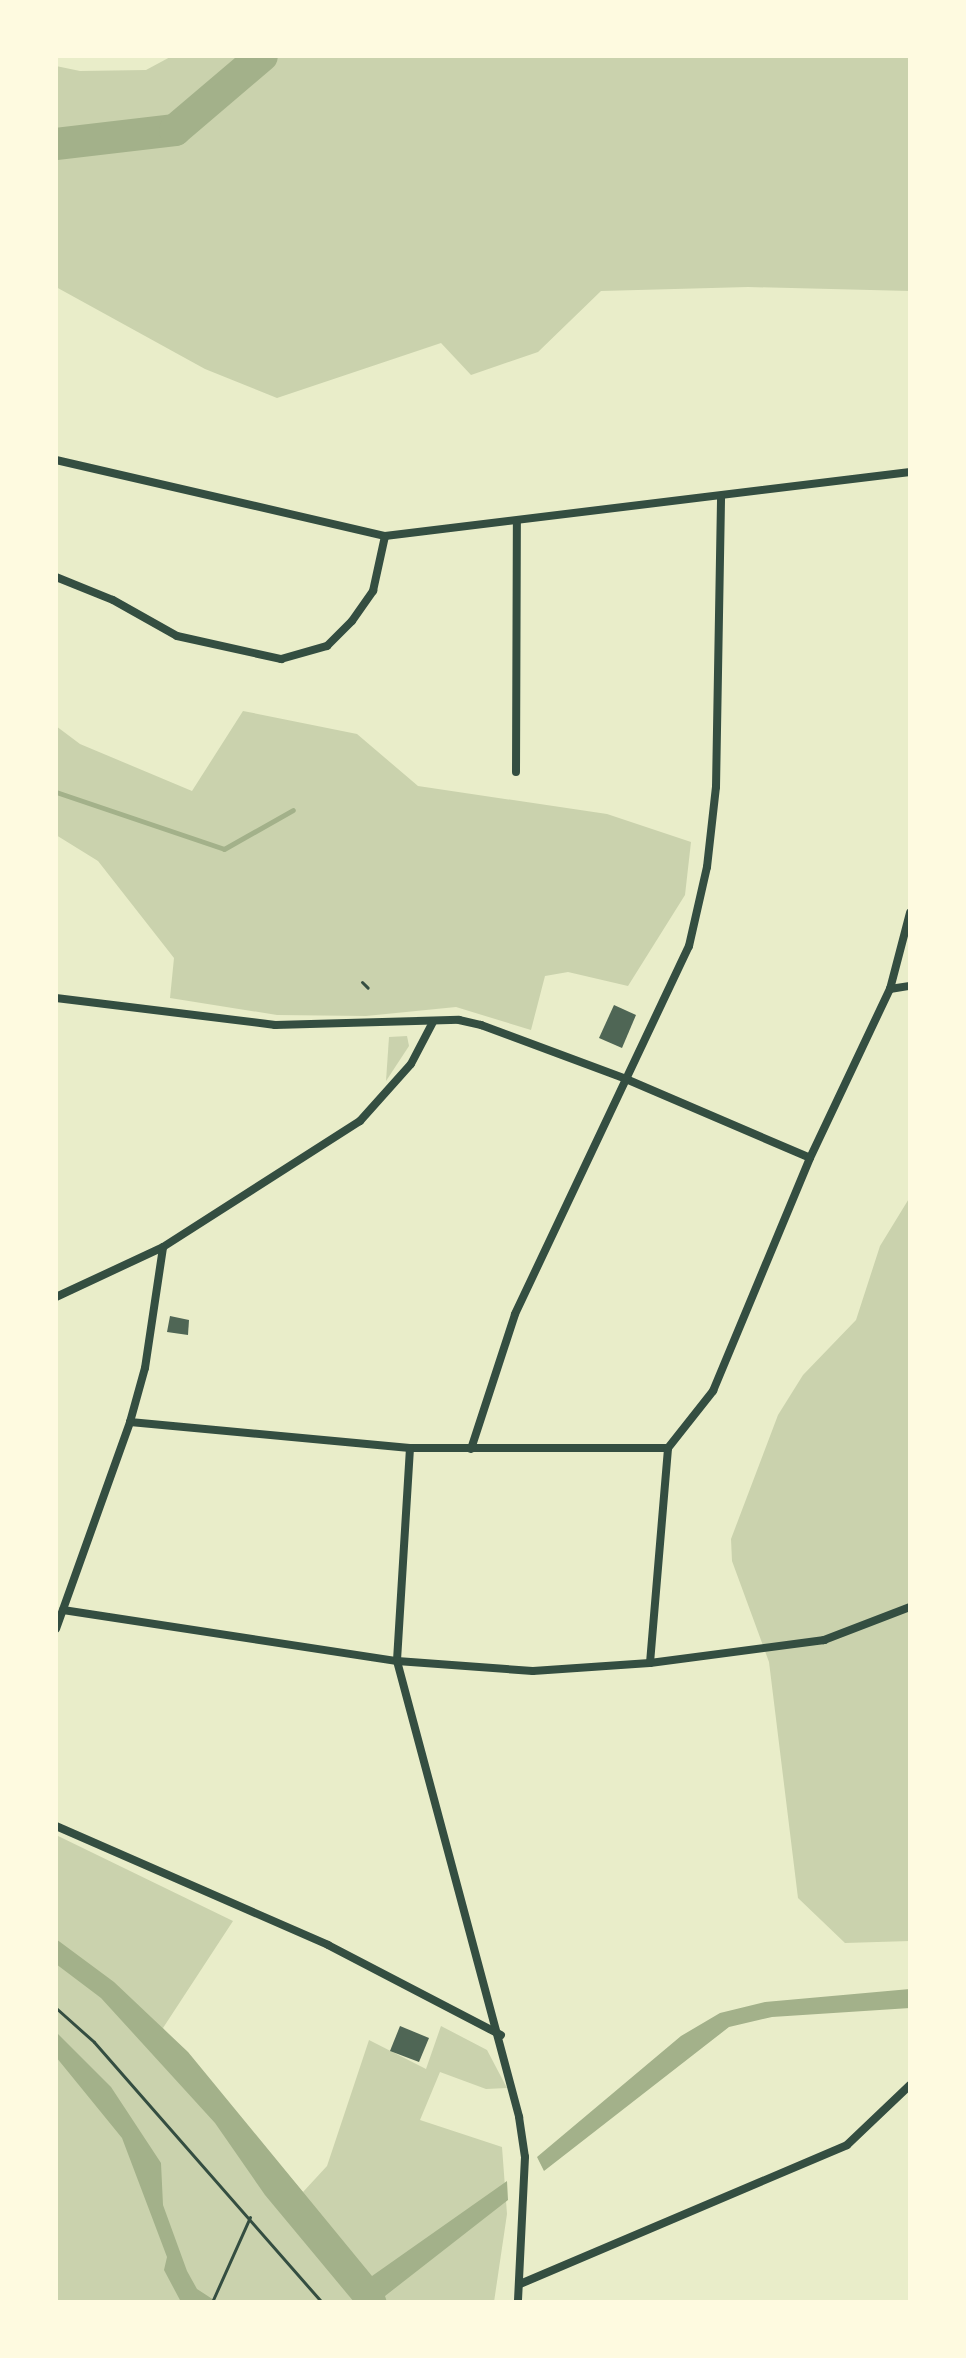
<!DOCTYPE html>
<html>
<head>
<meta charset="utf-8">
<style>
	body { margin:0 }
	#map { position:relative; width:966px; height:2358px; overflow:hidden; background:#e9edc9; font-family:Helvetica,sans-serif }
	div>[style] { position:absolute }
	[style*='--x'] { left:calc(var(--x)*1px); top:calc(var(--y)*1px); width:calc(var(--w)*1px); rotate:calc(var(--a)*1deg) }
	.green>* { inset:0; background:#cad2ad }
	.water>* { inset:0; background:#a3b18a }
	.stream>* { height:5px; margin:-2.5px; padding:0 2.5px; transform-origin:2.5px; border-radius:2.5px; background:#a3b18a }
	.river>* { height:32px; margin:-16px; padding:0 16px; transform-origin:16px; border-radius:16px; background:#a3b18a }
	.building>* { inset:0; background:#4f6655 }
	.path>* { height:3px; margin:-1.5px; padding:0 1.5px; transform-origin:1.5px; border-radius:1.5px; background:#344e41 }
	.minor>* { height:8px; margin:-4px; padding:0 4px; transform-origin:4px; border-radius:4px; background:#344e41 }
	span { translate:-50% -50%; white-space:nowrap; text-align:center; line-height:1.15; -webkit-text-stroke:8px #fefae0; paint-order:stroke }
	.frame { position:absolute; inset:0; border:58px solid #fefae0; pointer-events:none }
</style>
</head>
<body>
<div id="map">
	<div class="green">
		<i style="clip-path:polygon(172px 56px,910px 56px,910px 291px,748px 287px,601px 291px,538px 352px,471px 375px,441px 343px,277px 398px,205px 369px,56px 287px,56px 66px,80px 71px,146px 70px)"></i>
		<i style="clip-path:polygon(243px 711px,357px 734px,418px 786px,607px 814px,691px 842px,685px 895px,628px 986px,568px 972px,545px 976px,531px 1030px,456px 1007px,366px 1016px,277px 1015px,170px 998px,174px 958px,98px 861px,56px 835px,56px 726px,80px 744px,192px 791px)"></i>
		<i style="clip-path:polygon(407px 1036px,409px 1046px,386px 1081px,389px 1037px)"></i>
		<i style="clip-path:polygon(910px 1197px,910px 1941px,845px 1943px,798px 1898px,769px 1662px,732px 1561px,731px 1539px,778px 1415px,803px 1375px,856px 1320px,880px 1246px)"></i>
		<i style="clip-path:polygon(56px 1835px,233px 1921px,163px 2028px,303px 2192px,327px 2166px,369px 2040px,426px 2069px,441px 2026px,487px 2050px,507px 2088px,486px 2089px,440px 2072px,420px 2120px,502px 2147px,507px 2214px,494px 2302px,56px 2302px)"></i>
	</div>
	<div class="water">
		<i style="clip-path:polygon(56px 1939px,114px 1982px,188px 2052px,372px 2276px,507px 2181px,508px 2200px,385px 2296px,387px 2302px,354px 2302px,265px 2195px,215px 2123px,101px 1998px,56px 1964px)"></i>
		<i style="clip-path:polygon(910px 1989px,910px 2008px,772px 2017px,729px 2027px,544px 2171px,537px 2157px,681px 2036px,720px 2013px,765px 2002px)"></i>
		<i style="clip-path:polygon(57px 2033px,111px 2087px,161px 2163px,163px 2205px,187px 2271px,197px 2289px,217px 2302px,181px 2302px,164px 2270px,167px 2257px,122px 2138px,56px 2057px)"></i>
	</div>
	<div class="stream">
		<i style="--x:56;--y:792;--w:177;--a:18.7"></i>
		<i style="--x:224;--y:849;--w:79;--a:-29.5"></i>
	</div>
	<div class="river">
		<i style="--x:56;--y:144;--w:120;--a:-6.7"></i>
		<i style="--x:175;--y:130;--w:114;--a:-40.4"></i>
	</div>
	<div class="building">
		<i style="clip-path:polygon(614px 1005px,636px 1015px,622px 1048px,599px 1038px)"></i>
		<i style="clip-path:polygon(170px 1316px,189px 1320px,188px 1335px,167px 1332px)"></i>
		<i style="clip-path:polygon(400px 2026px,429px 2038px,419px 2062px,390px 2051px)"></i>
	</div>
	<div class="path">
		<i style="--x:362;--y:982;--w:8;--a:45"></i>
		<i style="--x:56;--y:2008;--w:51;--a:41.8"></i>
		<i style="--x:94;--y:2042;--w:346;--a:48.8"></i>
		<i style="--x:212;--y:2302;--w:93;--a:-65.9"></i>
	</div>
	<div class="minor">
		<i style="--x:56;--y:460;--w:338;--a:13"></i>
		<i style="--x:385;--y:536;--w:529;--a:-6.95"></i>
		<i style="--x:56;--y:577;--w:61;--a:22"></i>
		<i style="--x:113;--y:600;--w:73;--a:29.4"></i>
		<i style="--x:177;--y:636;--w:107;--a:12.5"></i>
		<i style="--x:281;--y:659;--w:48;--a:-15.8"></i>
		<i style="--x:327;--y:646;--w:35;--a:-45"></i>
		<i style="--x:352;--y:621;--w:37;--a:-55"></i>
		<i style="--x:373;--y:591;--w:56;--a:-77.7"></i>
		<i style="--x:516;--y:772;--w:250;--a:-89.8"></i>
		<i style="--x:890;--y:989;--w:20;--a:-9"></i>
		<i style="--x:56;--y:998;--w:221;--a:7"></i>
		<i style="--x:275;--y:1025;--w:184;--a:-1.6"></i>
		<i style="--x:459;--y:1020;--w:23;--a:13"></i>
		<i style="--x:481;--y:1025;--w:155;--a:20.4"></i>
		<i style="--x:626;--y:1079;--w:200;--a:23.2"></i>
		<i style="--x:56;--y:1297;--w:118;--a:-25"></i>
		<i style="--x:163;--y:1247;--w:234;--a:-32.6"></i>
		<i style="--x:360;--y:1121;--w:76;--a:-48.2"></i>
		<i style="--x:411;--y:1064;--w:47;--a:-62.4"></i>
		<i style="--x:130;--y:1422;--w:281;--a:5.3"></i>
		<i style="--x:410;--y:1448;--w:258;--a:0"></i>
		<i style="--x:410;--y:1448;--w:213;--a:93.5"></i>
		<i style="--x:397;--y:1661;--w:472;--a:75"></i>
		<i style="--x:519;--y:2117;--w:40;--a:81.5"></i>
		<i style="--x:525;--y:2157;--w:145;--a:92.8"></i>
		<i style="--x:471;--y:1449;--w:142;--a:-71.9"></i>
		<i style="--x:515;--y:1314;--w:407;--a:-64.7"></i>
		<i style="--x:689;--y:946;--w:81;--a:-77.2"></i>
		<i style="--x:707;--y:867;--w:81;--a:-83.6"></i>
		<i style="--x:716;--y:787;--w:291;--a:-89"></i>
		<i style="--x:63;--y:1610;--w:338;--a:8.7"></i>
		<i style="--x:397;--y:1661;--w:136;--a:4.2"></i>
		<i style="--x:533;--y:1671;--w:117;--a:-3.9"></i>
		<i style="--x:650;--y:1663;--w:176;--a:-7.5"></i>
		<i style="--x:824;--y:1640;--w:92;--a:-21"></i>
		<i style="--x:56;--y:1629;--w:220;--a:-70.3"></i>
		<i style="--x:130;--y:1422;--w:56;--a:-74.5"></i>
		<i style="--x:145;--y:1368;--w:122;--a:-81.5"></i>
		<i style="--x:650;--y:1663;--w:216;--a:-85.2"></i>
		<i style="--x:668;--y:1448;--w:73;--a:-51.7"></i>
		<i style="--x:713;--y:1391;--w:252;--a:-67.4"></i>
		<i style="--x:810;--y:1158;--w:187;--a:-64.7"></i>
		<i style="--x:890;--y:989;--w:79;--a:-75.3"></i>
		<i style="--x:56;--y:1826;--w:297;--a:23.6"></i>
		<i style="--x:328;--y:1945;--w:195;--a:27.5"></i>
		<i style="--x:520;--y:2284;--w:355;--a:-23"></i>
		<i style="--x:847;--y:2145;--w:87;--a:-43.6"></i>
	</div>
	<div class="frame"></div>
</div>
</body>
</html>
